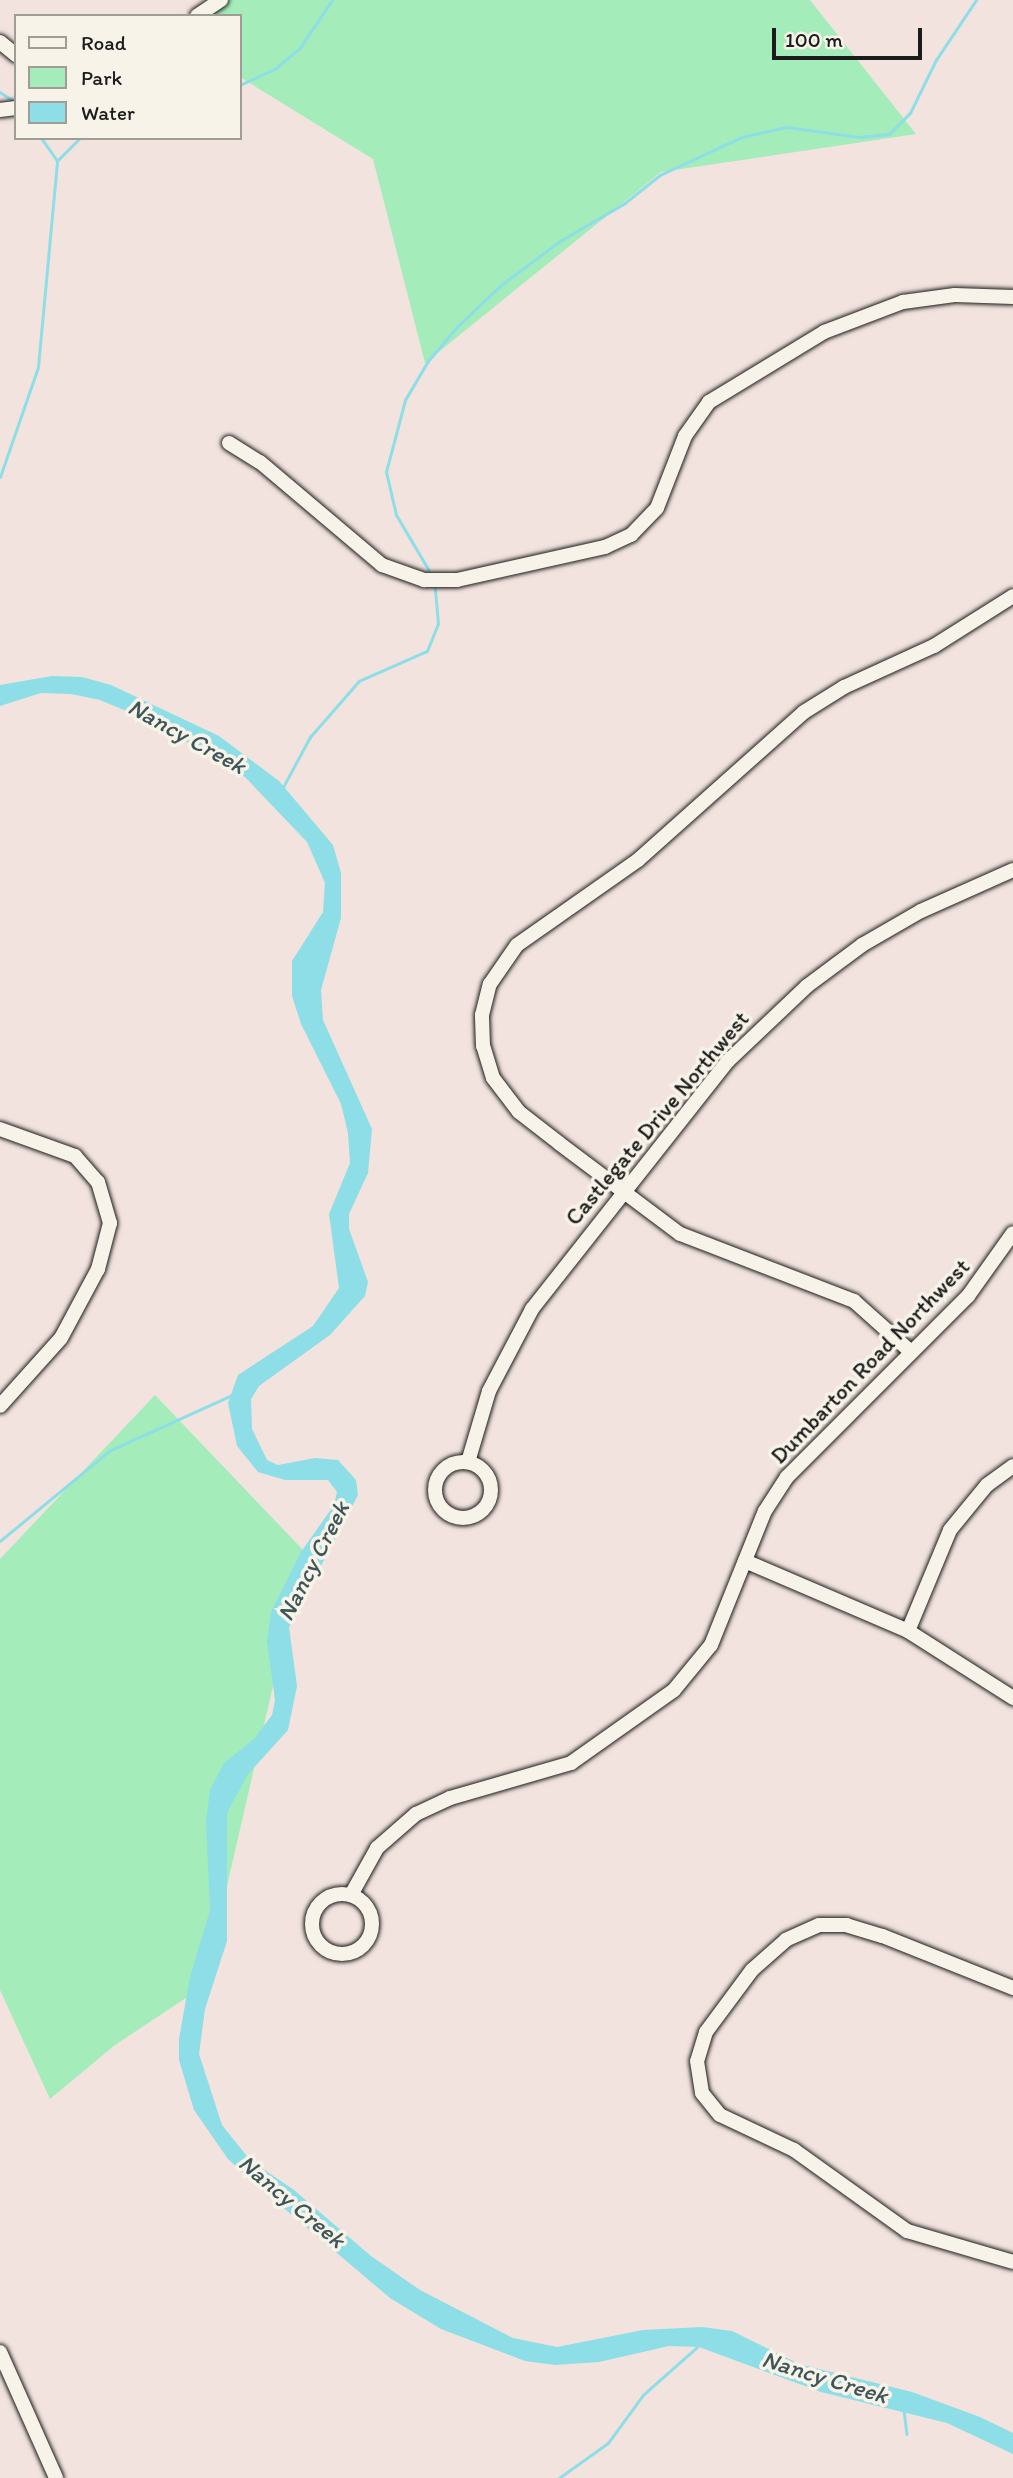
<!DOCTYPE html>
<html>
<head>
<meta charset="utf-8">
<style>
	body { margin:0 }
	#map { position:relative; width:1013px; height:2478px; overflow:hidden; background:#f2e3de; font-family:Itim,sans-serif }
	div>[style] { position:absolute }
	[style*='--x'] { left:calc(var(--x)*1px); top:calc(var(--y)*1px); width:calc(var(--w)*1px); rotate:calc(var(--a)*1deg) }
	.green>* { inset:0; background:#a4edba }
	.water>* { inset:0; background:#8ddee6 }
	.stream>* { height:2.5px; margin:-1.25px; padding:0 1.25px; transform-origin:1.25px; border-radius:1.25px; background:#8ddee6 }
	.roads { filter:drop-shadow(0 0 2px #1c1c1c) drop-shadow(0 0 2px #1c1c1c) }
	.minor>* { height:14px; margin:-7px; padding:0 7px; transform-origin:7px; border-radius:7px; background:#f7f3e8 }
	.minor>.ring { margin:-7px; padding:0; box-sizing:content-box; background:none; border:14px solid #f7f3e8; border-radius:50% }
	span { translate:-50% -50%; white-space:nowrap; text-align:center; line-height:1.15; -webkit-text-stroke:7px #f7f3e8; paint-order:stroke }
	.street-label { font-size:23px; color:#1c1c1c }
	.water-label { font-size:24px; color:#3e5659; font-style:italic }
	.legend { position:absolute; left:14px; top:14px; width:228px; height:126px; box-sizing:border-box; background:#f7f3e8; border:2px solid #9f9d96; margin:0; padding:9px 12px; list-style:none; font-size:21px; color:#1c1c1c }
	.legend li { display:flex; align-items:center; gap:14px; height:35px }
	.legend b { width:35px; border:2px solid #9f9d96 }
	.scale { position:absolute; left:772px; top:28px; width:150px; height:32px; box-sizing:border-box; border:4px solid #1c1c1c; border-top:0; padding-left:9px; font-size:21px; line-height:24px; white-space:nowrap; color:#1c1c1c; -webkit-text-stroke:5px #f7f3e8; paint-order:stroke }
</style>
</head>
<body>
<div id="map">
	<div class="green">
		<i style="clip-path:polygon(218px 0,810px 0,916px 134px,661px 172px,425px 363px,373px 159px,240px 77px,240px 16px,197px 16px)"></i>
		<i style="clip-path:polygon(155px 1395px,304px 1551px,204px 1986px,115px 2045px,50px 2099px,0 1990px,0 1559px)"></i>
	</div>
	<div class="water">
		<i style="clip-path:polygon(52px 676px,82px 677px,111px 685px,219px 736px,279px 781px,333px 845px,341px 873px,341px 918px,321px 990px,323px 1020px,372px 1129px,368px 1173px,349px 1214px,349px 1229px,368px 1282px,365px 1296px,330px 1335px,259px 1386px,251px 1399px,252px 1429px,267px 1460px,278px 1465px,315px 1458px,338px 1460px,356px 1480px,358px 1495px,289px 1627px,297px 1686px,288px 1730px,248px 1774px,227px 1813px,227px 1941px,205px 2009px,199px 2054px,222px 2125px,250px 2160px,294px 2190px,371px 2256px,420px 2290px,513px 2338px,557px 2347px,643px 2330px,702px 2327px,732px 2331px,799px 2364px,912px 2392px,980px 2417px,1013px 2433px,1013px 2454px,947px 2423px,821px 2392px,699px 2347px,669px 2346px,599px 2362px,555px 2365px,525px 2361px,441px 2329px,390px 2298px,259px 2187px,228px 2159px,194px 2110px,179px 2060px,179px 2039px,190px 1977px,210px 1910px,206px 1821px,210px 1790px,224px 1763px,254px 1739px,272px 1715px,275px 1700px,267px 1641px,271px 1612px,301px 1552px,334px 1505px,337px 1492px,328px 1480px,285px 1480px,258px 1472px,237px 1446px,228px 1403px,238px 1375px,313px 1326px,339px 1288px,329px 1214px,350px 1163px,348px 1133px,341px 1104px,301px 1024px,292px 996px,292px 961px,323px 912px,325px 883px,307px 842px,245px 777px,155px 723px,100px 700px,71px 694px,41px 693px,0 706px,0 685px)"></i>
	</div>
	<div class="stream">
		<i style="--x:240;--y:85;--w:40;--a:-25"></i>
		<i style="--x:276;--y:68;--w:30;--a:-40"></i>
		<i style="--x:299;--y:49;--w:59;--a:-56"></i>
		<i style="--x:0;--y:92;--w:14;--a:34"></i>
		<i style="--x:57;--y:161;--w:33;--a:-45"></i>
		<i style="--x:0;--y:477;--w:116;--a:-70.9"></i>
		<i style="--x:38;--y:367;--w:207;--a:-84.7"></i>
		<i style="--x:57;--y:161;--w:28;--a:-125"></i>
		<i style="--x:429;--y:571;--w:65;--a:-120.5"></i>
		<i style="--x:396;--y:515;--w:44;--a:-103.1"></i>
		<i style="--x:386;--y:472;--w:74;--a:-75.2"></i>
		<i style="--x:405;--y:400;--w:45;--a:-59.5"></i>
		<i style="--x:428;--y:361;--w:45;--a:-49.5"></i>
		<i style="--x:457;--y:327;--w:59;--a:-43.6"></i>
		<i style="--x:500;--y:286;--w:75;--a:-36.9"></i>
		<i style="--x:560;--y:241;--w:75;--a:-30.3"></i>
		<i style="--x:625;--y:203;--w:45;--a:-38.7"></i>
		<i style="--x:660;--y:175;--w:90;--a:-24.9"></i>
		<i style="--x:742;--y:137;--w:45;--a:-12.8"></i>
		<i style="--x:786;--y:127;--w:75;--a:7.7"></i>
		<i style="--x:860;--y:137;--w:29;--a:-6"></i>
		<i style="--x:889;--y:134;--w:30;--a:-45"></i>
		<i style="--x:910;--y:113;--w:59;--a:-63.9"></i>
		<i style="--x:936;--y:60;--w:72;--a:-56.3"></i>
		<i style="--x:282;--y:789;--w:59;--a:-61.7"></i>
		<i style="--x:310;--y:737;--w:74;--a:-48.8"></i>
		<i style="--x:359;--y:681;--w:74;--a:-23.8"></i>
		<i style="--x:427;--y:651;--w:29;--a:-68"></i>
		<i style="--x:438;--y:624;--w:35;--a:-95"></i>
		<i style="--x:0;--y:1541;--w:141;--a:-39.5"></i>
		<i style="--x:109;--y:1451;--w:135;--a:-24.5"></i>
		<i style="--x:904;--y:2410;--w:24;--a:83"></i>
		<i style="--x:559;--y:2478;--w:60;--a:-35.5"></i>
		<i style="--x:608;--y:2443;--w:59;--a:-53.9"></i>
		<i style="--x:643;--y:2395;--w:72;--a:-41.6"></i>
	</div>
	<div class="roads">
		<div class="minor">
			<i style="--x:197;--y:16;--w:29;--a:-34"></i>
			<i style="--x:0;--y:42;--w:21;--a:39"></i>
			<i style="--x:0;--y:110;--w:16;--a:-7"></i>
			<i style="--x:229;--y:443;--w:36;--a:32"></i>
			<i style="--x:260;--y:462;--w:160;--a:40.2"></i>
			<i style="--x:382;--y:565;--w:45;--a:19.7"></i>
			<i style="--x:424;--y:580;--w:33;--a:0"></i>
			<i style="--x:457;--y:580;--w:152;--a:-12.6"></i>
			<i style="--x:605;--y:547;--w:29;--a:-25"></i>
			<i style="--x:631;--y:535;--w:37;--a:-46"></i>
			<i style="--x:657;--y:508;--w:77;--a:-68.7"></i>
			<i style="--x:685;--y:436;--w:42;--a:-54.8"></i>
			<i style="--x:709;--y:402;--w:135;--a:-31.3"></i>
			<i style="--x:824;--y:332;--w:85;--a:-20.8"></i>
			<i style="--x:903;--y:302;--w:52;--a:-7.7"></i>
			<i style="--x:955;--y:295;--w:58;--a:2"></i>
			<i style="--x:0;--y:1129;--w:80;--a:19.8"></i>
			<i style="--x:75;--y:1156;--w:35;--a:49"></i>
			<i style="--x:98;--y:1182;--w:43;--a:73.7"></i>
			<i style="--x:110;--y:1223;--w:48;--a:104.6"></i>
			<i style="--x:98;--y:1269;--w:78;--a:118.2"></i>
			<i style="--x:61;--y:1338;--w:91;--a:131.9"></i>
			<i style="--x:910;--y:1351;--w:75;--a:-138.2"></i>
			<i style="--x:854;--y:1301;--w:186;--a:-158.9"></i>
			<i style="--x:680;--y:1234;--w:151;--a:-143.1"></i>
			<i style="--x:559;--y:1143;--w:51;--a:-142.2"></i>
			<i style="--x:519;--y:1112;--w:43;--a:-127.4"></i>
			<i style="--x:493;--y:1078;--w:34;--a:-107"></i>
			<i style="--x:483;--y:1046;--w:31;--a:-92"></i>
			<i style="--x:482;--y:1015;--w:32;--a:-76"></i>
			<i style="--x:490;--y:984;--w:47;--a:-55.3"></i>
			<i style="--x:517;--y:945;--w:148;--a:-35.1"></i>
			<i style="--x:638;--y:860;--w:222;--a:-41.7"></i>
			<i style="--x:804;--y:712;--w:47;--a:-32"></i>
			<i style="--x:844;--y:687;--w:99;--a:-24.5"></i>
			<i style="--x:934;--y:646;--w:93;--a:-32.3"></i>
			<i class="ring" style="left:435px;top:1462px;width:42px;height:42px"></i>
			<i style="--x:468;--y:1462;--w:74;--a:-73.5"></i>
			<i style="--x:489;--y:1391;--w:93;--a:-62.3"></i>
			<i style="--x:532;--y:1309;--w:316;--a:-51.7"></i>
			<i style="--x:728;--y:1061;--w:109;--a:-43.5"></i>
			<i style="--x:807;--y:986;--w:69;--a:-36.7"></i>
			<i style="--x:862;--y:945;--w:68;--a:-30"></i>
			<i style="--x:921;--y:911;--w:101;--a:-24"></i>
			<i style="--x:745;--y:1561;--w:177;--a:23.2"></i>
			<i style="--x:908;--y:1631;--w:125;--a:32.5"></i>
			<i style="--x:908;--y:1631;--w:109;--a:-67.4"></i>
			<i style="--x:950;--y:1530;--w:58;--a:-50.6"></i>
			<i style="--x:987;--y:1485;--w:32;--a:-36"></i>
			<i class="ring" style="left:312px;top:1894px;width:46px;height:46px"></i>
			<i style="--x:351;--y:1895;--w:54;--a:-61"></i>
			<i style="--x:377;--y:1848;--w:52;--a:-41.1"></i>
			<i style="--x:416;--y:1814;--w:38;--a:-25"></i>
			<i style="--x:450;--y:1798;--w:126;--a:-16.1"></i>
			<i style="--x:571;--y:1763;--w:126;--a:-35.3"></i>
			<i style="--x:674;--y:1690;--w:58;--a:-50.6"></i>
			<i style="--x:711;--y:1645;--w:144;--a:-68.1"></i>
			<i style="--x:765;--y:1511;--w:40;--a:-57.1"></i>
			<i style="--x:787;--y:1477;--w:256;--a:-45"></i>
			<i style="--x:968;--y:1296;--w:77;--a:-54.5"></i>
			<i style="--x:1013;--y:1988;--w:141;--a:-158.3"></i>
			<i style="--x:882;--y:1936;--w:37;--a:-163"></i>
			<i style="--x:847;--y:1925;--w:28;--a:180"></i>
			<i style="--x:819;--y:1925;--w:36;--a:156"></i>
			<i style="--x:786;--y:1940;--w:45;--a:138.6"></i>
			<i style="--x:752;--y:1970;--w:77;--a:126.6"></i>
			<i style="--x:706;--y:2032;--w:30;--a:107"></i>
			<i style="--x:697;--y:2061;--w:32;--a:81"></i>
			<i style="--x:702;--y:2093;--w:28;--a:51"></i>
			<i style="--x:720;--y:2115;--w:82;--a:25.3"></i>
			<i style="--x:794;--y:2150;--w:139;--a:35.6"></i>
			<i style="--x:907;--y:2231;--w:110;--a:16.3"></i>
			<i style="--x:0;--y:2352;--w:138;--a:66"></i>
		</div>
	</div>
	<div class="street-label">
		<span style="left:657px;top:1118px;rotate:-50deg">Castlegate Drive Northwest</span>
		<span style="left:870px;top:1361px;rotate:-46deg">Dumbarton Road Northwest</span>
	</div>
	<div class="water-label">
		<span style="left:187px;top:736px;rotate:29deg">Nancy Creek</span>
		<span style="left:313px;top:1561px;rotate:-63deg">Nancy Creek</span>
		<span style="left:292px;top:2201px;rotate:40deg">Nancy Creek</span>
		<span style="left:825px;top:2377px;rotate:17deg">Nancy Creek</span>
	</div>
	<ul class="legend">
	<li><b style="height:9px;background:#f7f3e8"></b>Road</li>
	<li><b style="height:19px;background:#a4edba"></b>Park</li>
	<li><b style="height:19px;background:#8ddee6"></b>Water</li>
	</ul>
	<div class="scale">100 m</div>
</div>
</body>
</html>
